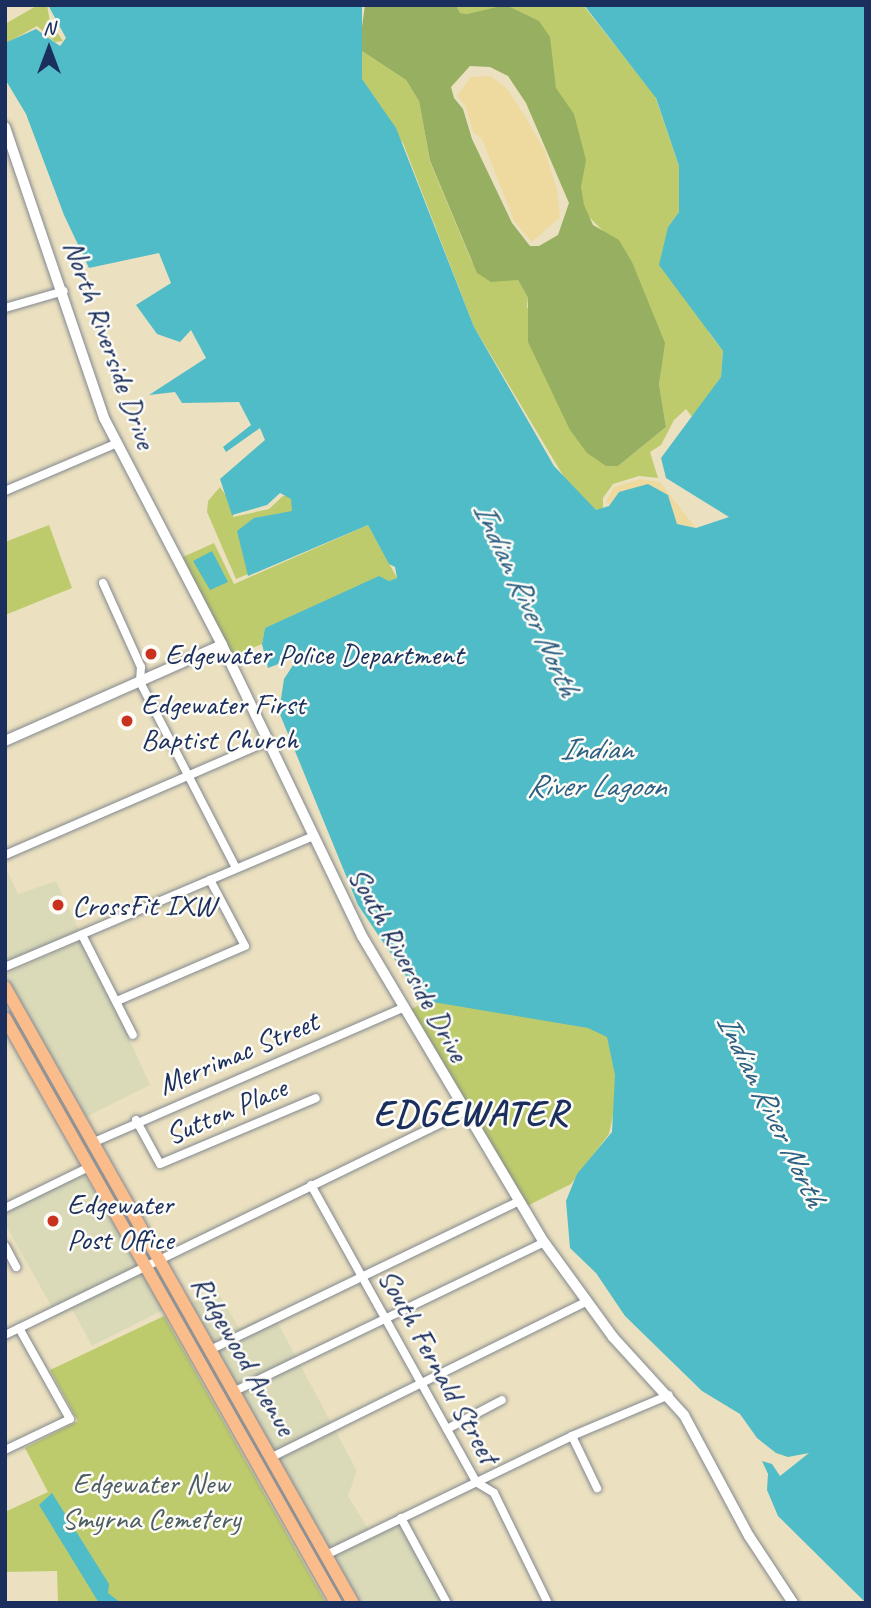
<!DOCTYPE html>
<html>
<head>
<meta charset="utf-8">
<style>
	body { margin:0 }
	#map { position:relative; width:871px; height:1608px; overflow:hidden; background:#ebe1c0; font-family:Caveat,sans-serif }
	div>[style] { position:absolute }
	[style*='--x'] { left:calc(var(--x)*1px); top:calc(var(--y)*1px); width:calc(var(--w)*1px); rotate:calc(var(--a)*1deg) }
	.built>* { inset:0; background:#dadab9 }
	.green>* { inset:0; background:#becb6d }
	.forest>* { inset:0; background:#96af60 }
	.sand>* { inset:0; background:#eeda9e }
	.water>* { inset:0; background:#4fbcc8 }
	.roads { filter:drop-shadow(0 0 2px #83888f) drop-shadow(0 0 2px #83888f) }
	.minor>* { height:8px; margin:-4px; padding:0 4px; transform-origin:4px; border-radius:4px; background:#fff }
	.tertiary>* { height:10px; margin:-5px; padding:0 5px; transform-origin:5px; border-radius:5px; background:#fff }
	.primary>* { height:12px; margin:-6px; padding:0 6px; transform-origin:6px; border-radius:6px; background:#fabc8b }
	.dots>* { width:19px; height:19px; translate:-50% -50%; box-sizing:border-box; border:4px solid #fdfcf7; border-radius:50% }
	span { translate:-50% -50%; white-space:nowrap; text-align:center; line-height:1.15; -webkit-text-stroke:5px #fdfcf7; paint-order:stroke }
	.street-label { font-size:30px; color:#1b2f5e }
	.poi-label { font-size:30px; color:#1b2f5e }
	.left { translate:0 -50%; text-align:left }
	.park-label { font-size:30px; color:#4c5e62 }
	.water-label { font-size:32px; color:#2d6083; font-style:italic }
	.district-label { font-size:37px; color:#1b2f5e; font-weight:700; letter-spacing:2px }
	.frame { position:absolute; inset:0; border:7px solid #1b2f5e; pointer-events:none }
	.north { position:absolute; left:14px; top:14px; width:70px; height:70px; -webkit-text-stroke:5px #fdfcf7; paint-order:stroke; rotate:0deg; font-size:19px; font-weight:700; line-height:28px; text-align:center; color:#1b2f5e }
	.north::after { content:''; display:block; margin:auto; width:24px; height:32px; background:#1b2f5e; clip-path:polygon(50% 0,100% 100%,50% 72%,0 100%) }
</style>
</head>
<body>
<div id="map">
	<div class="built">
		<i style="clip-path:polygon(5px 866px,18px 894px,56px 881px,80px 932px,5px 962px)"></i>
		<i style="clip-path:polygon(84px 939px,150px 1085px,86px 1117px,5px 975px)"></i>
		<i style="clip-path:polygon(82px 1172px,165px 1309px,92px 1346px,72px 1309px,57px 1316px,5px 1224px,5px 1207px)"></i>
		<i style="clip-path:polygon(216px 1289px,239px 1328px,273px 1314px,357px 1471px,348px 1496px,369px 1530px,398px 1516px,446px 1603px,357px 1603px,190px 1304px)"></i>
	</div>
	<div class="green">
		<i style="clip-path:polygon(38px 5px,47px 5px,50px 22px,63px 41px,55px 42px,37px 26px,5px 44px,5px 24px)"></i>
		<i style="clip-path:polygon(456px 5px,583px 5px,655px 96px,679px 166px,679px 212px,668px 227px,709px 333px,723px 351px,721px 377px,693px 418px,686px 409px,674px 420px,661px 445px,650px 452px,658px 478px,639px 476px,613px 484px,603px 498px,603px 511px,592px 510px,567px 482px,474px 327px,403px 143px,379px 117px,350px 54px,359px 49px,406px 80px,419px 101px,430px 162px,472px 262px,518px 280px,528px 298px,527px 307px,618px 466px,666px 427px,659px 384px,661px 364px,603px 231px,585px 213px,555px 83px,484px 11px,467px 14px,460px 13px)"></i>
		<i style="clip-path:polygon(220px 487px,235px 509px,233px 517px,269px 509px,283px 496px,289px 496px,297px 507px,251px 573px,236px 579px,207px 512px,208px 501px)"></i>
		<i style="clip-path:polygon(49px 525px,72px 588px,5px 615px,5px 542px)"></i>
		<i style="clip-path:polygon(368px 525px,397px 578px,265px 628px,262px 644px,230px 657px,183px 557px,214px 543px,234px 584px)"></i>
		<i style="clip-path:polygon(591px 994px,623px 1068px,609px 1134px,571px 1184px,525px 1207px,409px 1010px,435px 998px)"></i>
		<i style="clip-path:polygon(164px 1316px,326px 1603px,58px 1603px,57px 1571px,5px 1572px,5px 1512px,48px 1492px,25px 1448px,78px 1421px,50px 1370px)"></i>
	</div>
	<div class="forest">
		<i style="clip-path:polygon(evenodd,365px 5px,456px 5px,460px 13px,467px 14px,506px 5px,539px 21px,550px 37px,556px 88px,574px 114px,586px 160px,581px 187px,584px 205px,593px 225px,619px 240px,632px 262px,665px 343px,659px 384px,666px 427px,618px 466px,606px 466px,587px 453px,570px 430px,528px 342px,528px 298px,518px 280px,491px 282px,477px 273px,430px 161px,419px 101px,406px 80px,359px 49px,365px 5px,470px 66px,490px 67px,508px 76px,526px 103px,569px 203px,558px 235px,539px 246px,530px 246px,512px 223px,472px 139px,463px 109px,454px 98px,451px 87px,470px 66px)"></i>
	</div>
	<div class="sand">
		<i style="clip-path:polygon(491px 76px,507px 89px,526px 118px,545px 151px,557px 190px,560px 217px,532px 242px,514px 221px,482px 139px,473px 132px,466px 107px,457px 96px,471px 77px)"></i>
		<i style="clip-path:polygon(640px 479px,660px 482px,696px 528px,677px 524px,668px 495px,619px 492px,610px 505px,606px 502px,614px 487px)"></i>
	</div>
	<div class="water">
		<i style="clip-path:polygon(48px 5px,362px 5px,362px 79px,396px 128px,474px 327px,554px 466px,596px 510px,609px 506px,619px 492px,648px 484px,668px 495px,677px 524px,696px 528px,729px 517px,666px 478px,661px 458px,721px 377px,723px 351px,659px 265px,668px 227px,679px 212px,679px 166px,656px 98px,584px 5px,866px 5px,866px 1603px,778px 1516px,767px 1490px,768px 1474px,762px 1461px,772px 1464px,780px 1476px,809px 1453px,788px 1457px,776px 1453px,757px 1438px,740px 1414px,702px 1391px,625px 1316px,596px 1273px,570px 1248px,566px 1201px,577px 1174px,612px 1132px,615px 1075px,607px 1037px,588px 1028px,433px 1002px,414px 988px,358px 905px,279px 712px,284px 679px,299px 656px,268px 668px,262px 644px,265px 628px,379px 576px,389px 581px,397px 578px,395px 567px,389px 564px,368px 525px,248px 576px,237px 531px,254px 518px,292px 511px,291px 499px,280px 493px,267px 505px,232px 515px,220px 479px,265px 440px,260px 428px,226px 452px,223px 447px,251px 425px,239px 402px,182px 403px,175px 392px,149px 395px,206px 358px,191px 330px,180px 342px,157px 334px,136px 305px,171px 283px,159px 253px,89px 268px,64px 215px,26px 114px,5px 79px,5px 43px,36px 29px,60px 46px,66px 38px)"></i>
		<i style="clip-path:polygon(212px 551px,228px 582px,210px 590px,193px 561px)"></i>
		<i style="clip-path:polygon(52px 1493px,109px 1584px,108px 1593px,121px 1603px,99px 1603px,39px 1505px)"></i>
	</div>
	<div class="roads">
		<div class="minor">
			<i style="--x:5;--y:308;--w:61;--a:-16.1"></i>
			<i style="--x:5;--y:491;--w:120;--a:-23.1"></i>
			<i style="--x:103;--y:583;--w:92;--a:65.7"></i>
			<i style="--x:141;--y:667;--w:15;--a:94"></i>
			<i style="--x:140;--y:682;--w:209;--a:62.7"></i>
			<i style="--x:5;--y:855;--w:287;--a:-23.4"></i>
			<i style="--x:82;--y:935;--w:112;--a:63"></i>
			<i style="--x:5;--y:967;--w:333;--a:-23"></i>
			<i style="--x:117;--y:1001;--w:139;--a:-23.3"></i>
			<i style="--x:245;--y:946;--w:75;--a:-117.9"></i>
			<i style="--x:136;--y:1120;--w:50;--a:61.4"></i>
			<i style="--x:160;--y:1164;--w:169;--a:-22.9"></i>
			<i style="--x:92;--y:1143;--w:339;--a:-23.5"></i>
			<i style="--x:311;--y:1185;--w:340;--a:60.9"></i>
			<i style="--x:476;--y:1482;--w:21;--a:31"></i>
			<i style="--x:494;--y:1493;--w:123;--a:63.9"></i>
			<i style="--x:5;--y:1208;--w:93;--a:-26"></i>
			<i style="--x:5;--y:1246;--w:24;--a:62"></i>
			<i style="--x:5;--y:1335;--w:510;--a:-25.91"></i>
			<i style="--x:212;--y:1349;--w:339;--a:-25.7"></i>
			<i style="--x:235;--y:1391;--w:343;--a:-25.7"></i>
			<i style="--x:447;--y:1429;--w:62;--a:-27.8"></i>
			<i style="--x:572;--y:1436;--w:58;--a:64.3"></i>
			<i style="--x:5;--y:1450;--w:72;--a:-25.5"></i>
			<i style="--x:70;--y:1419;--w:104;--a:-119.3"></i>
			<i style="--x:272;--y:1457;--w:349;--a:-26.3"></i>
			<i style="--x:401;--y:1518;--w:97;--a:61.6"></i>
			<i style="--x:326;--y:1555;--w:273;--a:-25.8"></i>
			<i style="--x:572;--y:1436;--w:105;--a:-22.9"></i>
		</div>
		<div class="tertiary">
			<i style="--x:5;--y:127;--w:307;--a:71.2"></i>
			<i style="--x:104;--y:418;--w:256;--a:62.5"></i>
			<i style="--x:222;--y:645;--w:323;--a:64.3"></i>
			<i style="--x:362;--y:936;--w:356;--a:59.3"></i>
			<i style="--x:544;--y:1242;--w:117;--a:54"></i>
			<i style="--x:613;--y:1337;--w:105;--a:47.7"></i>
			<i style="--x:684;--y:1415;--w:137;--a:61.8"></i>
			<i style="--x:749;--y:1536;--w:80;--a:56.7"></i>
			<i style="--x:5;--y:741;--w:237;--a:-23.9"></i>
		</div>
		<div class="primary">
			<i style="--x:5;--y:987;--w:708;--a:60.54"></i>
			<i style="--x:5;--y:1018;--w:672;--a:60.5"></i>
		</div>
	</div>
	<div class="dots">
		<i style="left:151px;top:654px;background:#c8321e"></i>
		<i style="left:127px;top:721px;background:#c8321e"></i>
		<i style="left:58px;top:905px;background:#c8321e"></i>
		<i style="left:53px;top:1221px;background:#c8321e"></i>
	</div>
	<div class="street-label">
		<span style="left:110px;top:344px;rotate:70deg">North Riverside Drive</span>
		<span style="left:409px;top:964px;rotate:61deg">South Riverside Drive</span>
		<span style="left:238px;top:1053px;rotate:-23deg">Merrimac Street</span>
		<span style="left:226px;top:1111px;rotate:-23deg">Sutton Place</span>
		<span style="left:244px;top:1355px;rotate:60deg">Ridgewood Avenue</span>
		<span style="left:439px;top:1366px;rotate:61deg">South Fernald Street</span>
	</div>
	<div class="poi-label">
		<span class="left" style="left:165px;top:654px">Edgewater Police Department</span>
		<span class="left" style="left:141px;top:721px">Edgewater First<br>Baptist Church</span>
		<span class="left" style="left:72px;top:905px">CrossFit IXW</span>
		<span class="left" style="left:67px;top:1221px">Edgewater<br>Post Office</span>
	</div>
	<div class="park-label">
		<span style="left:151px;top:1500px">Edgewater New<br>Smyrna Cemetery</span>
	</div>
	<div class="water-label">
		<span style="left:526px;top:599px;rotate:65deg">Indian River North</span>
		<span style="left:596px;top:768px">Indian<br>River Lagoon</span>
		<span style="left:771px;top:1110px;rotate:64deg">Indian River North</span>
	</div>
	<div class="district-label">
		<span style="left:471px;top:1113px">EDGEWATER</span>
	</div>
	<div class="frame"></div>
	<div class="north">N</div>
</div>
</body>
</html>
